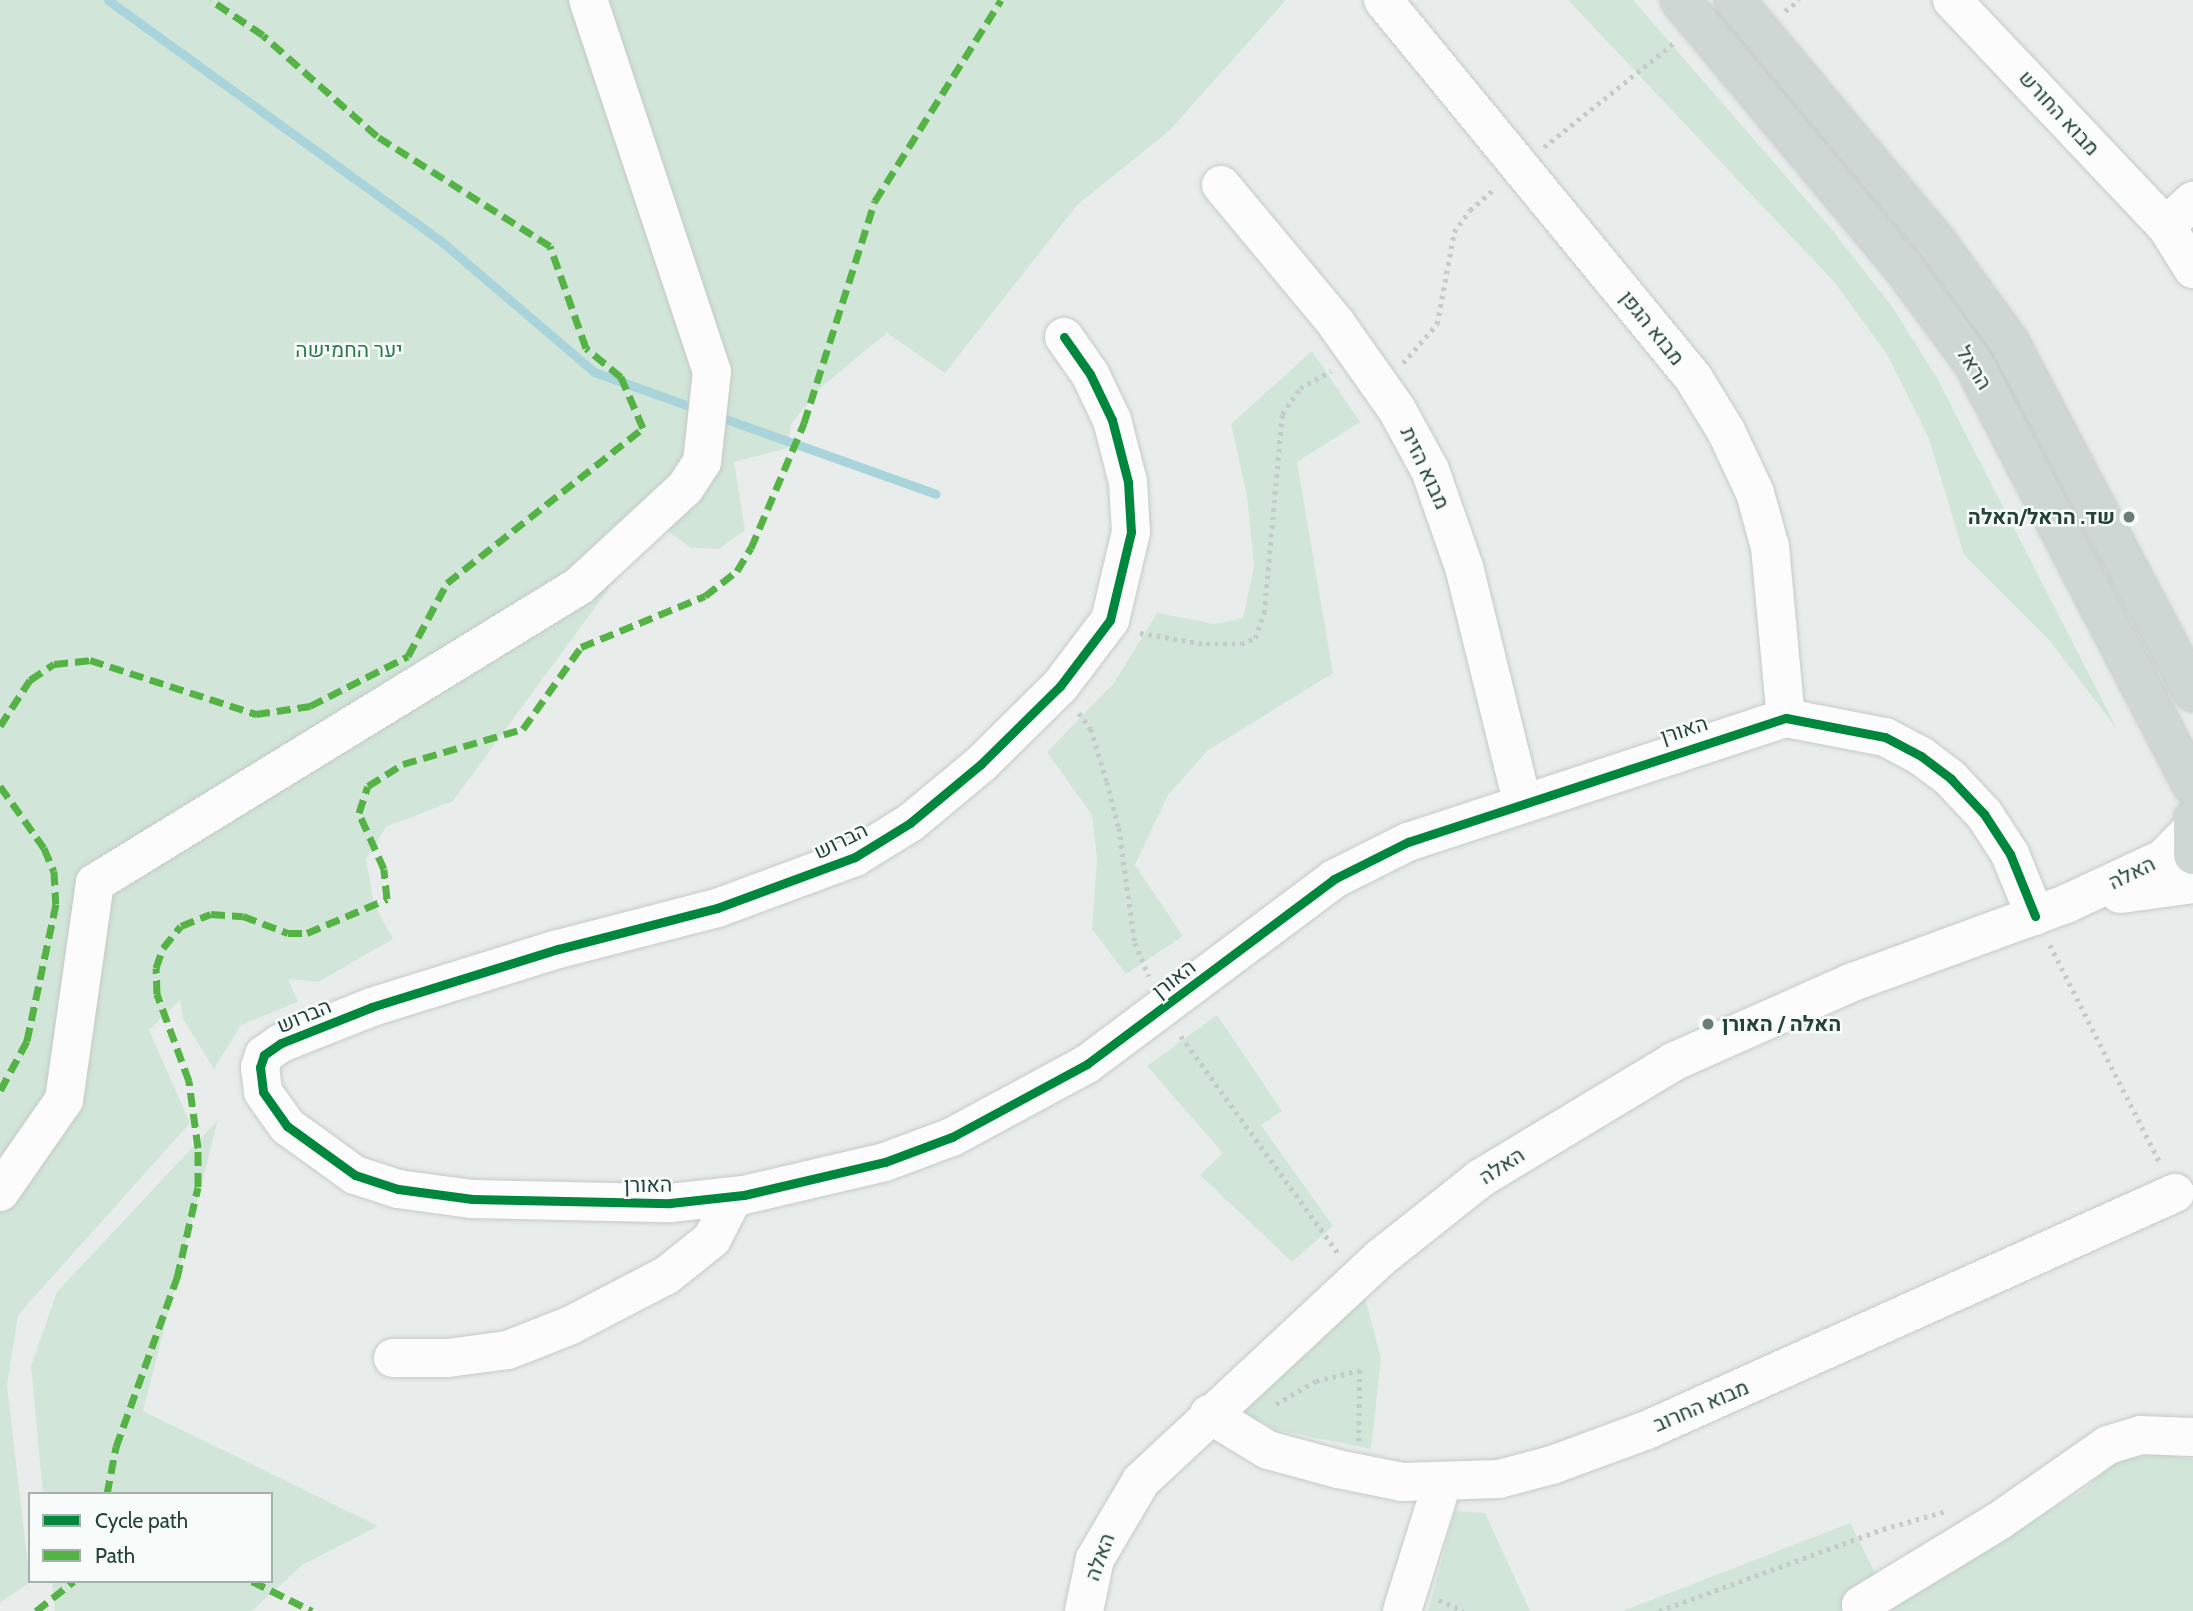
<!DOCTYPE html>
<html>
<head>
<meta charset="utf-8">
<style>
	body { margin:0 }
	#map { position:relative; width:2193px; height:1611px; overflow:hidden; background:#e8edeb; font-family:Cabin,Heebo,sans-serif }
	div>[style] { position:absolute }
	[style*='--x'] { left:calc(var(--x)*1px); top:calc(var(--y)*1px); width:calc(var(--w)*1px); rotate:calc(var(--a)*1deg) }
	.green>* { inset:0; background:#d1e6d8 }
	.stream>* { height:9px; margin:-4.5px; padding:0 4.5px; transform-origin:4.5px; border-radius:4.5px; background:#a9d4db }
	.path>* { height:4.5px; margin-top:-2.25px; transform-origin:0; background:repeating-linear-gradient(90deg,#c3ccca 0 3.5px,transparent 0 8.5px) }
	.roads { filter:drop-shadow(0 0 2px #c5cac8) drop-shadow(0 0 2px #c5cac8) }
	.minor>* { height:38px; margin:-19px; padding:0 19px; transform-origin:19px; border-radius:19px; background:#fcfcfc }
	.major>* { height:38px; margin:-19px; padding:0 19px; transform-origin:19px; border-radius:19px; background:#cfd7d5 }
	.quiet>* { height:7px; margin-top:-3.5px; transform-origin:0; background:repeating-linear-gradient(90deg,#55b346 0 14px,transparent 0 21px) }
	.cycleway>* { height:9px; margin:-4.5px; padding:0 4.5px; transform-origin:4.5px; border-radius:4.5px; background:#00873e }
	.dots>* { width:19px; height:19px; translate:-50% -50%; box-sizing:border-box; border:4px solid #f7fbf9; border-radius:50% }
	span { translate:-50% -50%; white-space:nowrap; text-align:center; line-height:1.15; -webkit-text-stroke:5px #f7fbf9; paint-order:stroke }
	.street-label { font-size:21px; color:#24423a }
	.park-label { font-size:21px; color:#2d7a4b }
	.poi-label { font-size:21px; color:#24423a; font-weight:700 }
	.right { translate:-100% -50%; text-align:right }
	.left { translate:0 -50%; text-align:left }
	.legend { position:absolute; left:28px; top:1492px; width:245px; height:91px; box-sizing:border-box; background:#f7fbf9; border:2px solid #a3b1ad; margin:0; padding:9px 12px; list-style:none; font-size:21px; color:#24423a }
	.legend li { display:flex; align-items:center; gap:14px; height:35px }
	.legend b { width:35px; border:2px solid #a3b1ad }
</style>
</head>
<body>
<div id="map">
	<div class="green">
		<i style="clip-path:polygon(0 0,1286px 0,1169px 131px,1077px 205px,945px 373px,887px 333px,820px 388px,791px 424px,788px 448px,734px 462px,745px 530px,719px 549px,691px 548px,657px 523px,453px 801px,386px 827px,366px 859px,374px 904px,393px 939px,318px 982px,288px 979px,298px 1002px,241px 1025px,214px 1069px,183px 1019px,180px 1000px,149px 1030px,190px 1123px,18px 1315px,7px 1386px,30px 1582px,0 1603px)"></i>
		<i style="clip-path:polygon(1568px 0,1633px 0,1829px 226px,1891px 305px,1937px 378px,2117px 729px,2050px 641px,1964px 555px,1929px 439px,1888px 356px,1835px 283px)"></i>
		<i style="clip-path:polygon(1312px 351px,1360px 422px,1297px 462px,1333px 673px,1207px 751px,1168px 795px,1135px 865px,1183px 936px,1126px 974px,1092px 929px,1097px 859px,1092px 815px,1047px 752px,1114px 683px,1157px 613px,1215px 624px,1243px 618px,1254px 567px,1247px 496px,1231px 424px)"></i>
		<i style="clip-path:polygon(1217px 1015px,1282px 1111px,1261px 1125px,1333px 1226px,1292px 1262px,1200px 1175px,1223px 1153px,1147px 1066px)"></i>
		<i style="clip-path:polygon(218px 1120px,143px 1411px,378px 1526px,302px 1565px,252px 1611px,55px 1611px,52px 1581px,271px 1581px,271px 1494px,43px 1494px,31px 1366px,57px 1292px)"></i>
		<i style="clip-path:polygon(1365px 1297px,1381px 1359px,1371px 1449px,1276px 1430px,1240px 1410px)"></i>
		<i style="clip-path:polygon(2161px 1454px,2193px 1459px,2193px 1611px,1623px 1611px,1850px 1523px,1891px 1604px,2081px 1492px,2117px 1460px)"></i>
		<i style="clip-path:polygon(1455px 1511px,1485px 1513px,1530px 1611px,1428px 1611px)"></i>
	</div>
	<div class="stream">
		<i style="--x:108;--y:0;--w:412;--a:35.9"></i>
		<i style="--x:442;--y:242;--w:200;--a:40.5"></i>
		<i style="--x:594;--y:372;--w:110;--a:19.6"></i>
		<i style="--x:717;--y:416;--w:232;--a:19.6"></i>
	</div>
	<div class="path">
		<i style="--x:1785;--y:11;--w:18;--a:-38"></i>
		<i style="--x:1544;--y:147;--w:166;--a:-38.7"></i>
		<i style="--x:1403;--y:363;--w:52;--a:-48.9"></i>
		<i style="--x:1437;--y:324;--w:94;--a:-79.5"></i>
		<i style="--x:1454;--y:232;--w:27;--a:-54"></i>
		<i style="--x:1470;--y:210;--w:33;--a:-41"></i>
		<i style="--x:1140;--y:633;--w:67;--a:9.5"></i>
		<i style="--x:1206;--y:644;--w:35;--a:0"></i>
		<i style="--x:1241;--y:644;--w:15;--a:-23"></i>
		<i style="--x:1255;--y:638;--w:27;--a:-70"></i>
		<i style="--x:1264;--y:613;--w:200;--a:-84.8"></i>
		<i style="--x:1282;--y:414;--w:32;--a:-55"></i>
		<i style="--x:1300;--y:388;--w:35;--a:-29"></i>
		<i style="--x:1079;--y:713;--w:20;--a:53"></i>
		<i style="--x:1091;--y:729;--w:55;--a:73.2"></i>
		<i style="--x:1107;--y:782;--w:48;--a:75.4"></i>
		<i style="--x:1119;--y:828;--w:116;--a:82.1"></i>
		<i style="--x:1135;--y:943;--w:36;--a:67"></i>
		<i style="--x:2050;--y:945;--w:246;--a:63.2"></i>
		<i style="--x:1181;--y:1036;--w:268;--a:54.1"></i>
		<i style="--x:1276;--y:1404;--w:46;--a:-29.9"></i>
		<i style="--x:1316;--y:1381;--w:45;--a:-14"></i>
		<i style="--x:1360;--y:1370;--w:71;--a:90.8"></i>
		<i style="--x:1439;--y:1600;--w:27;--a:24"></i>
		<i style="--x:1659;--y:1611;--w:239;--a:-20.1"></i>
		<i style="--x:1883;--y:1529;--w:66;--a:-15.9"></i>
	</div>
	<div class="roads">
		<div class="minor">
			<i style="--x:1383;--y:0;--w:490;--a:50.6"></i>
			<i style="--x:1694;--y:379;--w:61;--a:58.4"></i>
			<i style="--x:1726;--y:431;--w:68;--a:64.9"></i>
			<i style="--x:1755;--y:493;--w:56;--a:74.5"></i>
			<i style="--x:1770;--y:547;--w:172;--a:84.7"></i>
			<i style="--x:1952;--y:0;--w:311;--a:46.6"></i>
			<i style="--x:2166;--y:226;--w:51;--a:57.9"></i>
			<i style="--x:1221;--y:185;--w:178;--a:50.2"></i>
			<i style="--x:1335;--y:322;--w:105;--a:54.7"></i>
			<i style="--x:1396;--y:408;--w:71;--a:61.3"></i>
			<i style="--x:1430;--y:470;--w:103;--a:70.7"></i>
			<i style="--x:1464;--y:567;--w:242;--a:76.1"></i>
			<i style="--x:2166;--y:226;--w:37;--a:-43"></i>
			<i style="--x:1064;--y:337;--w:45;--a:54.9"></i>
			<i style="--x:1090;--y:374;--w:51;--a:64.4"></i>
			<i style="--x:1112;--y:420;--w:64;--a:75.5"></i>
			<i style="--x:1128;--y:482;--w:50;--a:86.6"></i>
			<i style="--x:1131;--y:532;--w:90;--a:103.4"></i>
			<i style="--x:1110;--y:620;--w:83;--a:127.1"></i>
			<i style="--x:1060;--y:686;--w:111;--a:135.4"></i>
			<i style="--x:981;--y:764;--w:92;--a:140.3"></i>
			<i style="--x:910;--y:823;--w:65;--a:148.3"></i>
			<i style="--x:855;--y:857;--w:147;--a:159.7"></i>
			<i style="--x:717;--y:908;--w:164;--a:165.5"></i>
			<i style="--x:558;--y:949;--w:195;--a:162.7"></i>
			<i style="--x:372;--y:1007;--w:98;--a:158.4"></i>
			<i style="--x:281;--y:1043;--w:21;--a:145"></i>
			<i style="--x:264;--y:1055;--w:13;--a:108"></i>
			<i style="--x:260;--y:1067;--w:25;--a:83"></i>
			<i style="--x:263;--y:1092;--w:42;--a:54.8"></i>
			<i style="--x:287;--y:1126;--w:84;--a:35.8"></i>
			<i style="--x:355;--y:1175;--w:45;--a:18"></i>
			<i style="--x:398;--y:1189;--w:75;--a:7.7"></i>
			<i style="--x:472;--y:1199;--w:198;--a:1.2"></i>
			<i style="--x:670;--y:1203;--w:74;--a:-6.2"></i>
			<i style="--x:744;--y:1195;--w:145;--a:-13.2"></i>
			<i style="--x:885;--y:1162;--w:72;--a:-20.5"></i>
			<i style="--x:952;--y:1137;--w:153;--a:-28.4"></i>
			<i style="--x:1087;--y:1064;--w:309;--a:-36.8"></i>
			<i style="--x:1334;--y:879;--w:83;--a:-26.6"></i>
			<i style="--x:1408;--y:842;--w:398;--a:-18.2"></i>
			<i style="--x:1786;--y:718;--w:101;--a:10.9"></i>
			<i style="--x:1885;--y:737;--w:41;--a:27.8"></i>
			<i style="--x:1921;--y:756;--w:38;--a:37"></i>
			<i style="--x:1951;--y:779;--w:48;--a:46.7"></i>
			<i style="--x:1984;--y:814;--w:48;--a:57"></i>
			<i style="--x:2010;--y:854;--w:67;--a:68"></i>
			<i style="--x:2120;--y:894;--w:74;--a:-7.8"></i>
			<i style="--x:0;--y:1192;--w:112;--a:-55.2"></i>
			<i style="--x:64;--y:1100;--w:219;--a:-81.9"></i>
			<i style="--x:95;--y:883;--w:568;--a:-31.53"></i>
			<i style="--x:579;--y:586;--w:144;--a:-42.8"></i>
			<i style="--x:685;--y:488;--w:31;--a:-57"></i>
			<i style="--x:702;--y:462;--w:91;--a:-83.7"></i>
			<i style="--x:712;--y:372;--w:392;--a:-108.4"></i>
			<i style="--x:393;--y:1358;--w:55;--a:0"></i>
			<i style="--x:448;--y:1358;--w:61;--a:-7.6"></i>
			<i style="--x:508;--y:1350;--w:68;--a:-21.6"></i>
			<i style="--x:571;--y:1325;--w:108;--a:-27.5"></i>
			<i style="--x:667;--y:1275;--w:58;--a:-38.7"></i>
			<i style="--x:712;--y:1239;--w:48;--a:-62.9"></i>
			<i style="--x:1209;--y:1414;--w:69;--a:31.4"></i>
			<i style="--x:1268;--y:1450;--w:73;--a:15.2"></i>
			<i style="--x:1338;--y:1469;--w:65;--a:11.5"></i>
			<i style="--x:1402;--y:1482;--w:97;--a:-1.8"></i>
			<i style="--x:1499;--y:1479;--w:55;--a:-14.8"></i>
			<i style="--x:1552;--y:1465;--w:101;--a:-20.2"></i>
			<i style="--x:1647;--y:1430;--w:579;--a:-24.17"></i>
			<i style="--x:1084;--y:1611;--w:53;--a:-78.1"></i>
			<i style="--x:1095;--y:1559;--w:91;--a:-59.5"></i>
			<i style="--x:1141;--y:1481;--w:327;--a:-43"></i>
			<i style="--x:1380;--y:1258;--w:129;--a:-38.4"></i>
			<i style="--x:1481;--y:1178;--w:224;--a:-31.1"></i>
			<i style="--x:1673;--y:1062;--w:197;--a:-24"></i>
			<i style="--x:1853;--y:982;--w:227;--a:-20.1"></i>
			<i style="--x:2066;--y:904;--w:108;--a:-25.1"></i>
			<i style="--x:2164;--y:858;--w:37;--a:-46"></i>
			<i style="--x:1402;--y:1611;--w:134;--a:-72.6"></i>
			<i style="--x:1865;--y:1611;--w:7;--a:-124"></i>
			<i style="--x:1861;--y:1605;--w:162;--a:-31.3"></i>
			<i style="--x:1999;--y:1521;--w:133;--a:-34.9"></i>
			<i style="--x:2108;--y:1445;--w:34;--a:-17"></i>
			<i style="--x:2140;--y:1435;--w:53;--a:2.2"></i>
		</div>
		<div class="major">
			<i style="--x:1680;--y:0;--w:351;--a:50.2"></i>
			<i style="--x:1905;--y:270;--w:117;--a:53.7"></i>
			<i style="--x:1974;--y:364;--w:475;--a:62.6"></i>
			<i style="--x:1734;--y:0;--w:318;--a:50.1"></i>
			<i style="--x:1938;--y:244;--w:121;--a:54.1"></i>
			<i style="--x:2009;--y:342;--w:395;--a:62.3"></i>
			<i style="--x:2193;--y:820;--w:35;--a:90"></i>
		</div>
	</div>
	<div class="quiet">
		<i style="--x:0;--y:726;--w:55;--a:-56.9"></i>
		<i style="--x:30;--y:680;--w:29;--a:-34"></i>
		<i style="--x:54;--y:664;--w:36;--a:-6"></i>
		<i style="--x:90;--y:660;--w:175;--a:18"></i>
		<i style="--x:256;--y:714;--w:55;--a:-8.4"></i>
		<i style="--x:310;--y:706;--w:110;--a:-27"></i>
		<i style="--x:408;--y:656;--w:83;--a:-61.9"></i>
		<i style="--x:447;--y:583;--w:250;--a:-38.3"></i>
		<i style="--x:643;--y:428;--w:56;--a:-113.3"></i>
		<i style="--x:621;--y:377;--w:45;--a:-140.4"></i>
		<i style="--x:586;--y:348;--w:108;--a:-109.4"></i>
		<i style="--x:550;--y:246;--w:205;--a:-147.6"></i>
		<i style="--x:377;--y:136;--w:152;--a:-138.5"></i>
		<i style="--x:263;--y:35;--w:63;--a:-146.1"></i>
		<i style="--x:0;--y:786;--w:76;--a:54.6"></i>
		<i style="--x:44;--y:848;--w:25;--a:67"></i>
		<i style="--x:54;--y:871;--w:33;--a:87"></i>
		<i style="--x:56;--y:904;--w:140;--a:102"></i>
		<i style="--x:27;--y:1041;--w:57;--a:118.4"></i>
		<i style="--x:107;--y:1494;--w:48;--a:-79.2"></i>
		<i style="--x:116;--y:1447;--w:180;--a:-70.2"></i>
		<i style="--x:177;--y:1278;--w:93;--a:-77"></i>
		<i style="--x:198;--y:1187;--w:39;--a:-90"></i>
		<i style="--x:198;--y:1148;--w:68;--a:-97.7"></i>
		<i style="--x:189;--y:1081;--w:93;--a:-110.2"></i>
		<i style="--x:157;--y:994;--w:26;--a:-92"></i>
		<i style="--x:156;--y:968;--w:21;--a:-71"></i>
		<i style="--x:163;--y:948;--w:28;--a:-51"></i>
		<i style="--x:181;--y:926;--w:32;--a:-22"></i>
		<i style="--x:211;--y:914;--w:32;--a:4"></i>
		<i style="--x:243;--y:916;--w:48;--a:20.7"></i>
		<i style="--x:288;--y:933;--w:19;--a:0"></i>
		<i style="--x:307;--y:933;--w:87;--a:-23"></i>
		<i style="--x:387;--y:899;--w:30;--a:-96"></i>
		<i style="--x:384;--y:869;--w:61;--a:-114.1"></i>
		<i style="--x:359;--y:813;--w:28;--a:-72"></i>
		<i style="--x:368;--y:786;--w:41;--a:-32.2"></i>
		<i style="--x:403;--y:764;--w:125;--a:-16.3"></i>
		<i style="--x:523;--y:729;--w:100;--a:-54.7"></i>
		<i style="--x:581;--y:647;--w:134;--a:-22.4"></i>
		<i style="--x:705;--y:596;--w:41;--a:-38"></i>
		<i style="--x:737;--y:571;--w:27;--a:-59"></i>
		<i style="--x:751;--y:548;--w:136;--a:-67"></i>
		<i style="--x:804;--y:423;--w:233;--a:-72.3"></i>
		<i style="--x:875;--y:201;--w:237;--a:-57.9"></i>
		<i style="--x:252;--y:1581;--w:67;--a:26.6"></i>
		<i style="--x:36;--y:1611;--w:48;--a:-38.3"></i>
	</div>
	<div class="cycleway">
		<i style="--x:1064;--y:337;--w:45;--a:54.9"></i>
		<i style="--x:1090;--y:374;--w:51;--a:64.4"></i>
		<i style="--x:1112;--y:420;--w:64;--a:75.5"></i>
		<i style="--x:1128;--y:482;--w:50;--a:86.6"></i>
		<i style="--x:1131;--y:532;--w:90;--a:103.4"></i>
		<i style="--x:1110;--y:620;--w:83;--a:127.1"></i>
		<i style="--x:1060;--y:686;--w:111;--a:135.4"></i>
		<i style="--x:981;--y:764;--w:92;--a:140.3"></i>
		<i style="--x:910;--y:823;--w:65;--a:148.3"></i>
		<i style="--x:855;--y:857;--w:147;--a:159.7"></i>
		<i style="--x:717;--y:908;--w:164;--a:165.5"></i>
		<i style="--x:558;--y:949;--w:195;--a:162.7"></i>
		<i style="--x:372;--y:1007;--w:98;--a:158.4"></i>
		<i style="--x:281;--y:1043;--w:21;--a:145"></i>
		<i style="--x:264;--y:1055;--w:13;--a:108"></i>
		<i style="--x:260;--y:1067;--w:25;--a:83"></i>
		<i style="--x:263;--y:1092;--w:42;--a:54.8"></i>
		<i style="--x:287;--y:1126;--w:84;--a:35.8"></i>
		<i style="--x:355;--y:1175;--w:45;--a:18"></i>
		<i style="--x:398;--y:1189;--w:75;--a:7.7"></i>
		<i style="--x:472;--y:1199;--w:198;--a:1.2"></i>
		<i style="--x:670;--y:1203;--w:74;--a:-6.2"></i>
		<i style="--x:744;--y:1195;--w:145;--a:-13.2"></i>
		<i style="--x:885;--y:1162;--w:72;--a:-20.5"></i>
		<i style="--x:952;--y:1137;--w:153;--a:-28.4"></i>
		<i style="--x:1087;--y:1064;--w:309;--a:-36.8"></i>
		<i style="--x:1334;--y:879;--w:83;--a:-26.6"></i>
		<i style="--x:1408;--y:842;--w:398;--a:-18.2"></i>
		<i style="--x:1786;--y:718;--w:101;--a:10.9"></i>
		<i style="--x:1885;--y:737;--w:41;--a:27.8"></i>
		<i style="--x:1921;--y:756;--w:38;--a:37"></i>
		<i style="--x:1951;--y:779;--w:48;--a:46.7"></i>
		<i style="--x:1984;--y:814;--w:48;--a:57"></i>
		<i style="--x:2010;--y:854;--w:67;--a:68"></i>
	</div>
	<div class="dots">
		<i style="left:2129px;top:517px;background:#697e78"></i>
		<i style="left:1708px;top:1024px;background:#697e78"></i>
	</div>
	<div class="street-label">
		<span style="left:2059px;top:113px;rotate:47deg">מבוא החורש</span>
		<span style="left:1652px;top:328px;rotate:51deg">מבוא הגפן</span>
		<span style="left:1974px;top:368px;rotate:58deg">הראל</span>
		<span style="left:1425px;top:468px;rotate:65deg">מבוא הזית</span>
		<span style="left:1684px;top:730px;rotate:-18deg">האורן</span>
		<span style="left:841px;top:841px;rotate:-26deg">הברוש</span>
		<span style="left:2132px;top:873px;rotate:-26deg">האלה</span>
		<span style="left:1174px;top:979px;rotate:-38deg">האורן</span>
		<span style="left:304px;top:1016px;rotate:-23deg">הברוש</span>
		<span style="left:1502px;top:1166px;rotate:-33deg">האלה</span>
		<span style="left:648px;top:1185px;rotate:-1deg">האורן</span>
		<span style="left:1701px;top:1406px;rotate:-23deg">מבוא החרוב</span>
		<span style="left:1100px;top:1557px;rotate:-70deg">האלה</span>
	</div>
	<div class="park-label">
		<span style="left:349px;top:350px">יער החמישה</span>
	</div>
	<div class="poi-label">
		<span class="right" style="left:2115px;top:517px">שד. הראל/האלה</span>
		<span class="left" style="left:1722px;top:1024px">האלה / האורן</span>
	</div>
	<ul class="legend">
	<li><b style="height:9px;background:#00873e"></b>Cycle path</li>
	<li><b style="height:9px;background:#55b346"></b>Path</li>
	</ul>
</div>
</body>
</html>
